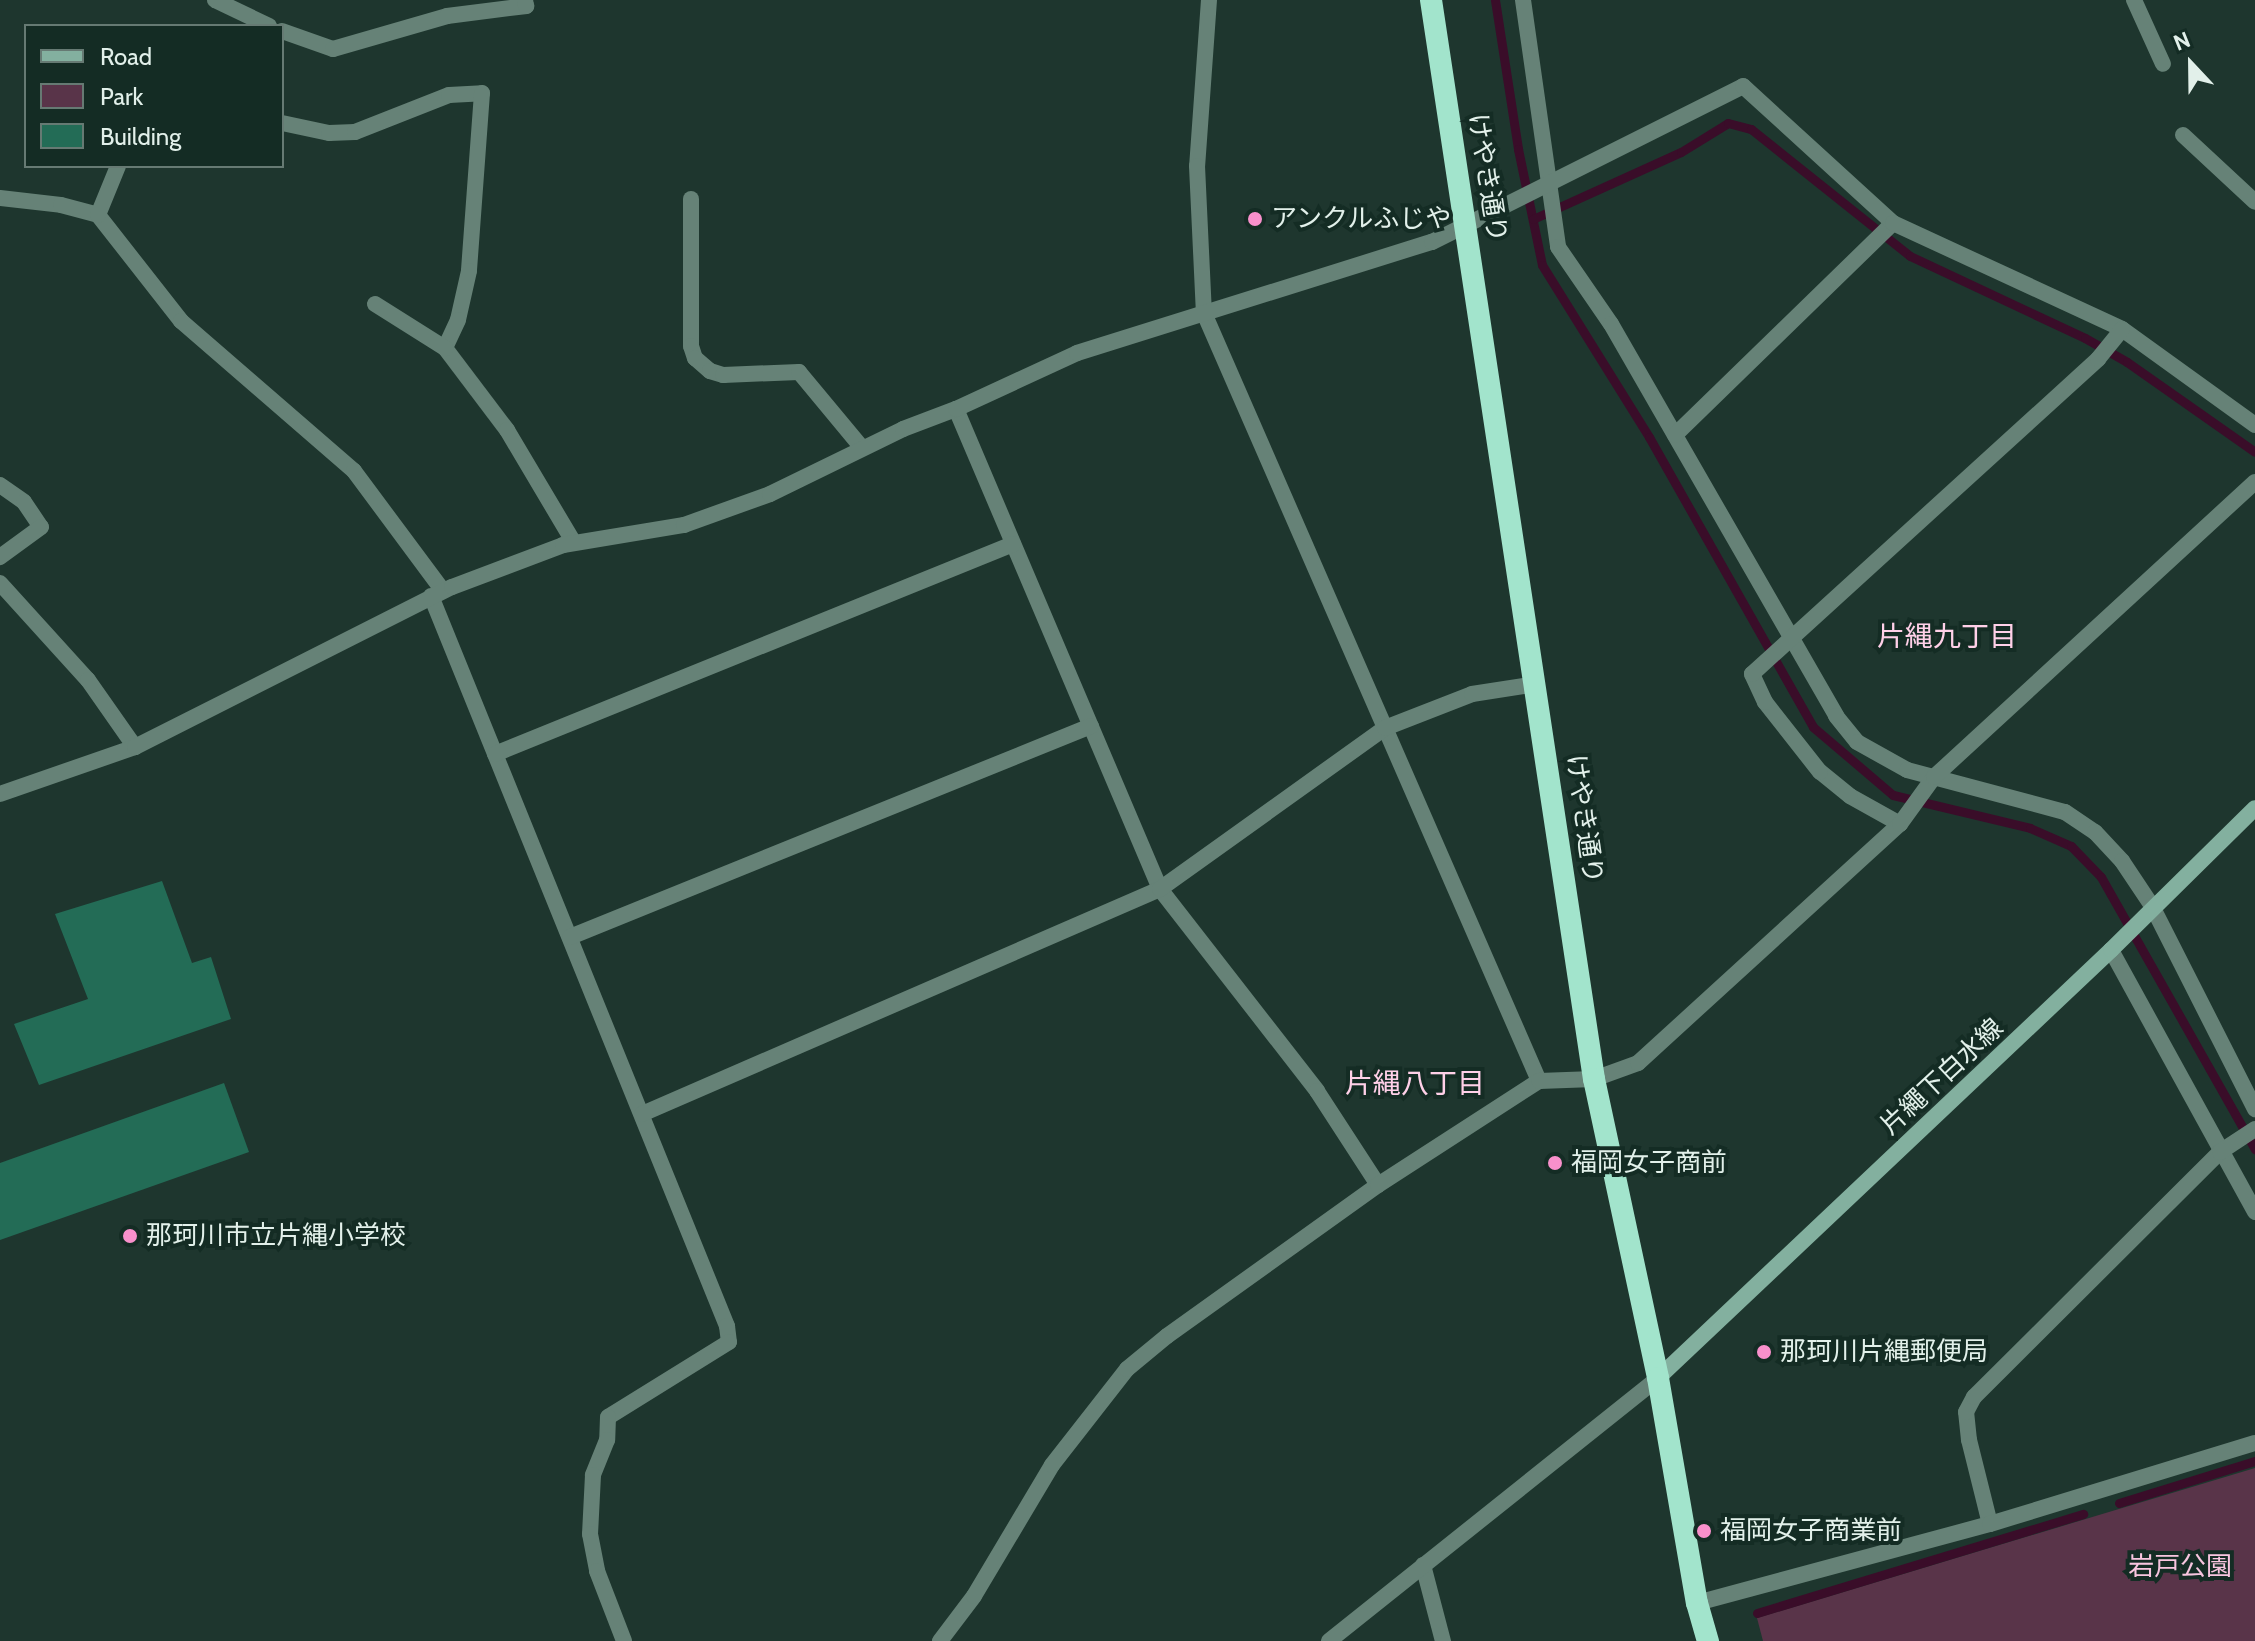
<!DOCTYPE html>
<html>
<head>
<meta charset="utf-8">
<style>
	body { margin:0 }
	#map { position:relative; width:2255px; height:1641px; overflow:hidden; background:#1e362e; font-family:Cabin,"Noto Sans JP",sans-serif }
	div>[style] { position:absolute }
	.green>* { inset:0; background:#593449 }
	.stream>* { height:9px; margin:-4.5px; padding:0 4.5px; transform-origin:4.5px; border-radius:4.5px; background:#3a0d29 }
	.building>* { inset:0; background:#236c56 }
	.minor>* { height:16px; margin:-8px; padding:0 8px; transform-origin:8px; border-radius:8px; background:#668277 }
	.tertiary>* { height:16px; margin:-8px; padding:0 8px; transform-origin:8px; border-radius:8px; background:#668277 }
	.secondary>* { height:16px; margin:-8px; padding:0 8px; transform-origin:8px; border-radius:8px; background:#83b09f }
	.trunk>* { height:22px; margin:-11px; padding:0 11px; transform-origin:11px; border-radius:11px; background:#a2e4cc }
	.dots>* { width:22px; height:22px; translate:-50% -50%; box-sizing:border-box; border:4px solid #142c24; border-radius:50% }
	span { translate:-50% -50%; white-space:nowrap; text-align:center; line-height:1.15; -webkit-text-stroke:8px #142c24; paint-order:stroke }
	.street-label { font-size:26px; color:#e2f0ea }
	.poi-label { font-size:26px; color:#e2f0ea }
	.left { translate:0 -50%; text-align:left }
	.park-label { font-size:26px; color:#f8c5df }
	.neighbourhood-label { font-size:28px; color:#ffd0e8 }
	.legend { position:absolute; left:24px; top:24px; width:260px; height:144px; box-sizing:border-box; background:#142c24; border:2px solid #667a73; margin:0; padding:10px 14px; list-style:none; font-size:24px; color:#e2f0ea }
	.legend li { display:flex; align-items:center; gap:16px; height:40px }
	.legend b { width:40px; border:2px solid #667a73 }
	.north { position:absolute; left:2151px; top:24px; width:80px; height:80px; -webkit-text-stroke:6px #142c24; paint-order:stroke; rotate:338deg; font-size:22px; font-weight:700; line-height:32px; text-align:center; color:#e2f0ea }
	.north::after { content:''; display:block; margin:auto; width:28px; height:36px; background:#e2f0ea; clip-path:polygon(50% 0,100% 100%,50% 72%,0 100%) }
</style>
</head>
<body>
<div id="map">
	<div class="green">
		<i style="clip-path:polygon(2255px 1468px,2255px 1641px,1763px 1641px,1757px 1618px)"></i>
	</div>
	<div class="stream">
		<i style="left:1495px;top:0;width:151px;rotate:81.2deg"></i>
		<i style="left:1518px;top:149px;width:118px;rotate:78.3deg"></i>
		<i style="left:1542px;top:265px;width:203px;rotate:58.1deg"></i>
		<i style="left:1649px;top:437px;width:333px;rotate:60.5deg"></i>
		<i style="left:1813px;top:727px;width:105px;rotate:40.4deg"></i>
		<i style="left:1893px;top:795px;width:141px;rotate:13.5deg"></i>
		<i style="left:2030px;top:828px;width:45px;rotate:23.7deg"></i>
		<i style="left:2071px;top:846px;width:43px;rotate:45.9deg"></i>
		<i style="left:2101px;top:877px;width:313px;rotate:60.5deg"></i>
		<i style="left:1533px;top:219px;width:162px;rotate:-24.4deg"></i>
		<i style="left:1681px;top:152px;width:55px;rotate:-31.7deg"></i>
		<i style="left:1728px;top:123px;width:24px;rotate:15deg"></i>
		<i style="left:1751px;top:129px;width:203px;rotate:38.6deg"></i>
		<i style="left:1910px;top:256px;width:193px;rotate:25.1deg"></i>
		<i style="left:2085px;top:338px;width:48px;rotate:29.7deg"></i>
		<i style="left:2127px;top:362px;width:156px;rotate:35.1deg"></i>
		<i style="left:2119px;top:1503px;width:142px;rotate:-17.2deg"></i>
		<i style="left:1757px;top:1613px;width:341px;rotate:-16.9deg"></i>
	</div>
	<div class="building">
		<i style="clip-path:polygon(162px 881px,192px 963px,211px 957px,231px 1019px,39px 1085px,14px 1024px,88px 999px,55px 914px)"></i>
		<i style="clip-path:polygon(224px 1083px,249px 1152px,0 1240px,0 1163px)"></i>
	</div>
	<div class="minor">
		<i style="left:215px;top:0;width:60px;rotate:25.7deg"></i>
		<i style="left:1209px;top:0;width:166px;rotate:94.1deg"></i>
		<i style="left:1197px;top:166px;width:147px;rotate:87.3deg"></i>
		<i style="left:1204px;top:313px;width:838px;rotate:66.43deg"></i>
		<i style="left:1523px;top:0;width:249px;rotate:81.9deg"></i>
		<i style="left:1558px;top:247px;width:93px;rotate:55.5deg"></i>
		<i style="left:1611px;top:324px;width:452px;rotate:60.1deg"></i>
		<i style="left:1836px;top:716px;width:33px;rotate:51deg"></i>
		<i style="left:1857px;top:742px;width:57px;rotate:29.2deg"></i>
		<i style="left:1907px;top:770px;width:163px;rotate:14.9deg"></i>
		<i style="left:2065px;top:812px;width:36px;rotate:34deg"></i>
		<i style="left:2095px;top:832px;width:40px;rotate:47deg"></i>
		<i style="left:2122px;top:861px;width:54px;rotate:56.3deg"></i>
		<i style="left:2152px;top:906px;width:228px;rotate:63.1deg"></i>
		<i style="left:2134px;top:0;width:70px;rotate:65.6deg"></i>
		<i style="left:282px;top:31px;width:54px;rotate:19.4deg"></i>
		<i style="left:333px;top:49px;width:119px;rotate:-16.1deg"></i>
		<i style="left:447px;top:16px;width:80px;rotate:-7.2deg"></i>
		<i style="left:526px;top:6px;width:6px;rotate:-99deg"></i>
		<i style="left:282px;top:123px;width:48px;rotate:12deg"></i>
		<i style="left:329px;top:133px;width:26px;rotate:-2deg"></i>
		<i style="left:355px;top:132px;width:101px;rotate:-21.5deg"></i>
		<i style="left:449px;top:95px;width:33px;rotate:-3deg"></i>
		<i style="left:482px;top:93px;width:178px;rotate:94.2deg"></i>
		<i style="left:469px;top:271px;width:50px;rotate:102.7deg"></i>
		<i style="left:458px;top:320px;width:31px;rotate:115deg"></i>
		<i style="left:445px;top:348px;width:103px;rotate:52.9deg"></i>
		<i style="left:507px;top:430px;width:131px;rotate:59.3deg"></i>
		<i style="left:2183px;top:135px;width:98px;rotate:42.9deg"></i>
		<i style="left:0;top:198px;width:61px;rotate:6.5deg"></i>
		<i style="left:61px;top:205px;width:38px;rotate:15deg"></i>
		<i style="left:98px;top:215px;width:135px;rotate:51.9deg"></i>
		<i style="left:181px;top:321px;width:229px;rotate:40.9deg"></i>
		<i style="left:354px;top:471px;width:149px;rotate:53.4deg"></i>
		<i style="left:691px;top:199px;width:147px;rotate:90deg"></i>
		<i style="left:691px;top:346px;width:13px;rotate:72deg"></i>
		<i style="left:695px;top:358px;width:20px;rotate:41deg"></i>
		<i style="left:710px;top:371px;width:14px;rotate:17deg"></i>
		<i style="left:723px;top:375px;width:76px;rotate:-2.3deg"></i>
		<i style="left:799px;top:372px;width:99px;rotate:50.3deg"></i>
		<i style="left:98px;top:215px;width:53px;rotate:-67.8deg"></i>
		<i style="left:375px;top:304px;width:83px;rotate:32.2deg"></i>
		<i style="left:956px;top:409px;width:522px;rotate:66.97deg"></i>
		<i style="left:1160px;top:889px;width:256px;rotate:52.1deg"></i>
		<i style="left:1317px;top:1091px;width:112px;rotate:57deg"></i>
		<i style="left:1675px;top:435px;width:304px;rotate:-44.2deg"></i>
		<i style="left:0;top:485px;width:29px;rotate:35deg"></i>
		<i style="left:24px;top:502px;width:30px;rotate:56deg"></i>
		<i style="left:41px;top:527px;width:51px;rotate:143.8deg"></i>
		<i style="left:0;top:583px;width:131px;rotate:47.8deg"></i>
		<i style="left:88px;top:680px;width:82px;rotate:55deg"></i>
		<i style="left:431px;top:596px;width:788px;rotate:67.93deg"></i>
		<i style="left:727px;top:1326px;width:16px;rotate:83deg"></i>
		<i style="left:729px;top:1342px;width:142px;rotate:148.2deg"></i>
		<i style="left:608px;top:1417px;width:23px;rotate:92deg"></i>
		<i style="left:607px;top:1440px;width:38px;rotate:112deg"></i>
		<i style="left:593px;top:1475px;width:59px;rotate:92.9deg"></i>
		<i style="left:590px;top:1534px;width:38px;rotate:79deg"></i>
		<i style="left:597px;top:1571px;width:75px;rotate:68.9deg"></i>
		<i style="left:495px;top:754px;width:559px;rotate:-22.07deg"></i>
		<i style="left:0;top:794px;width:143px;rotate:-19.2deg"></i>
		<i style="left:135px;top:747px;width:355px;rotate:-26.8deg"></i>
		<i style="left:452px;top:587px;width:119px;rotate:-20.7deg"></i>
		<i style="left:563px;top:545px;width:123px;rotate:-9.4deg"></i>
		<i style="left:684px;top:525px;width:91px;rotate:-19.8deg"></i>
		<i style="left:770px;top:494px;width:148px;rotate:-26deg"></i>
		<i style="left:903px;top:429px;width:57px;rotate:-20.7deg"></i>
		<i style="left:956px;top:409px;width:133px;rotate:-24.8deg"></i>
		<i style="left:1077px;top:353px;width:372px;rotate:-17.4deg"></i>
		<i style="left:1432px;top:242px;width:348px;rotate:-26.6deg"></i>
		<i style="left:1743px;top:86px;width:203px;rotate:42.4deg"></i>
		<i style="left:1893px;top:223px;width:252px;rotate:24.8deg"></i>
		<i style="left:2122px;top:329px;width:164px;rotate:35.8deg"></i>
		<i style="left:1900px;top:824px;width:57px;rotate:-150.8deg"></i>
		<i style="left:1850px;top:796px;width:38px;rotate:-141deg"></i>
		<i style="left:1820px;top:772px;width:89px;rotate:-128.2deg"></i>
		<i style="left:1765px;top:702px;width:31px;rotate:-115deg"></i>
		<i style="left:1752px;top:674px;width:468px;rotate:-42.3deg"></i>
		<i style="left:2098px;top:359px;width:38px;rotate:-51deg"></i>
		<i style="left:570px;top:937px;width:562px;rotate:-22.05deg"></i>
		<i style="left:2111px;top:950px;width:299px;rotate:61.2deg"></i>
		<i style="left:642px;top:1114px;width:565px;rotate:-23.48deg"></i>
		<i style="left:1160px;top:889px;width:277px;rotate:-35.6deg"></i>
		<i style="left:1385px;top:728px;width:93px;rotate:-21.3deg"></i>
		<i style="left:1472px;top:694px;width:65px;rotate:-8.9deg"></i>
		<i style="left:1990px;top:1524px;width:87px;rotate:-104deg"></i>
		<i style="left:1969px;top:1440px;width:28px;rotate:-96deg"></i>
		<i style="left:1966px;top:1412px;width:17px;rotate:-62deg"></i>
		<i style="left:1974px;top:1397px;width:347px;rotate:-44.9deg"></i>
		<i style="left:2220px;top:1152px;width:42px;rotate:-33.3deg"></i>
		<i style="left:1423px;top:1565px;width:79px;rotate:75.3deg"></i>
		<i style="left:1697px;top:1603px;width:303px;rotate:-15.1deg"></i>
		<i style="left:1990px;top:1524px;width:277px;rotate:-17deg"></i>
		<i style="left:940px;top:1641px;width:56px;rotate:-52.9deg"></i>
		<i style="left:974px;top:1596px;width:152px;rotate:-59.2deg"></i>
		<i style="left:1052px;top:1465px;width:122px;rotate:-52deg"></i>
		<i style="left:1127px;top:1369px;width:52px;rotate:-39.5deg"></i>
		<i style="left:1167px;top:1336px;width:259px;rotate:-35.6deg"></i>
		<i style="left:1378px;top:1185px;width:192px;rotate:-32.9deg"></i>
		<i style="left:1539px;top:1081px;width:55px;rotate:-2.1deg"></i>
		<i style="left:1594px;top:1079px;width:47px;rotate:-20deg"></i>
		<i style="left:1638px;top:1063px;width:355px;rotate:-42.4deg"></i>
		<i style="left:1900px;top:824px;width:58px;rotate:-54.1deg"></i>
		<i style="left:1934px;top:777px;width:436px;rotate:-42.6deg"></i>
	</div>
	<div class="tertiary">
		<i style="left:1329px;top:1641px;width:421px;rotate:-38.6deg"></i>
	</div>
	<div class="secondary">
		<i style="left:1658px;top:1378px;width:623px;rotate:-43.37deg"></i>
		<i style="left:2111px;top:950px;width:202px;rotate:-44.6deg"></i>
	</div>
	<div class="trunk">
		<i style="left:1431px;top:0;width:1091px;rotate:81.41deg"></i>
		<i style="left:1594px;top:1079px;width:306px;rotate:77.9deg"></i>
		<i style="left:1658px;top:1378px;width:228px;rotate:80.2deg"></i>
		<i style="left:1697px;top:1603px;width:40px;rotate:74deg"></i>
	</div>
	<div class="dots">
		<i style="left:1255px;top:219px;background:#f890cb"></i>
		<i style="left:1555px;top:1163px;background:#f890cb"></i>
		<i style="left:130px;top:1236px;background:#f890cb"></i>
		<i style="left:1764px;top:1352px;background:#f890cb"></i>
		<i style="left:1704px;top:1531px;background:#f890cb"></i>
	</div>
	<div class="street-label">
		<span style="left:1487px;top:178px;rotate:81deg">けやき通り</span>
		<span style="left:1584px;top:819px;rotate:82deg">けやき通り</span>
		<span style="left:1942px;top:1077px;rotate:-43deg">片繩下白水線</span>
	</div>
	<div class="poi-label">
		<span class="left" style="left:1271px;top:219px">アンクルふじや</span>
		<span class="left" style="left:1571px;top:1163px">福岡女子商前</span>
		<span class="left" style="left:146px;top:1236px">那珂川市立片縄小学校</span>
		<span class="left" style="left:1780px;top:1352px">那珂川片縄郵便局</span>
		<span class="left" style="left:1720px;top:1531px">福岡女子商業前</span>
	</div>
	<div class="park-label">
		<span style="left:2180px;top:1567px">岩戸公園</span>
	</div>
	<div class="neighbourhood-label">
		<span style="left:1947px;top:636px">片縄九丁目</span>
		<span style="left:1415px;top:1083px">片縄八丁目</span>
	</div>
	<ul class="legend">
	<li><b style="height:10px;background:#83b09f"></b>Road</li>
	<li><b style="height:22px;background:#593449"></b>Park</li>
	<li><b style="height:22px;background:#236c56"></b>Building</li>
	</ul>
	<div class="north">N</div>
</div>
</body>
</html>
